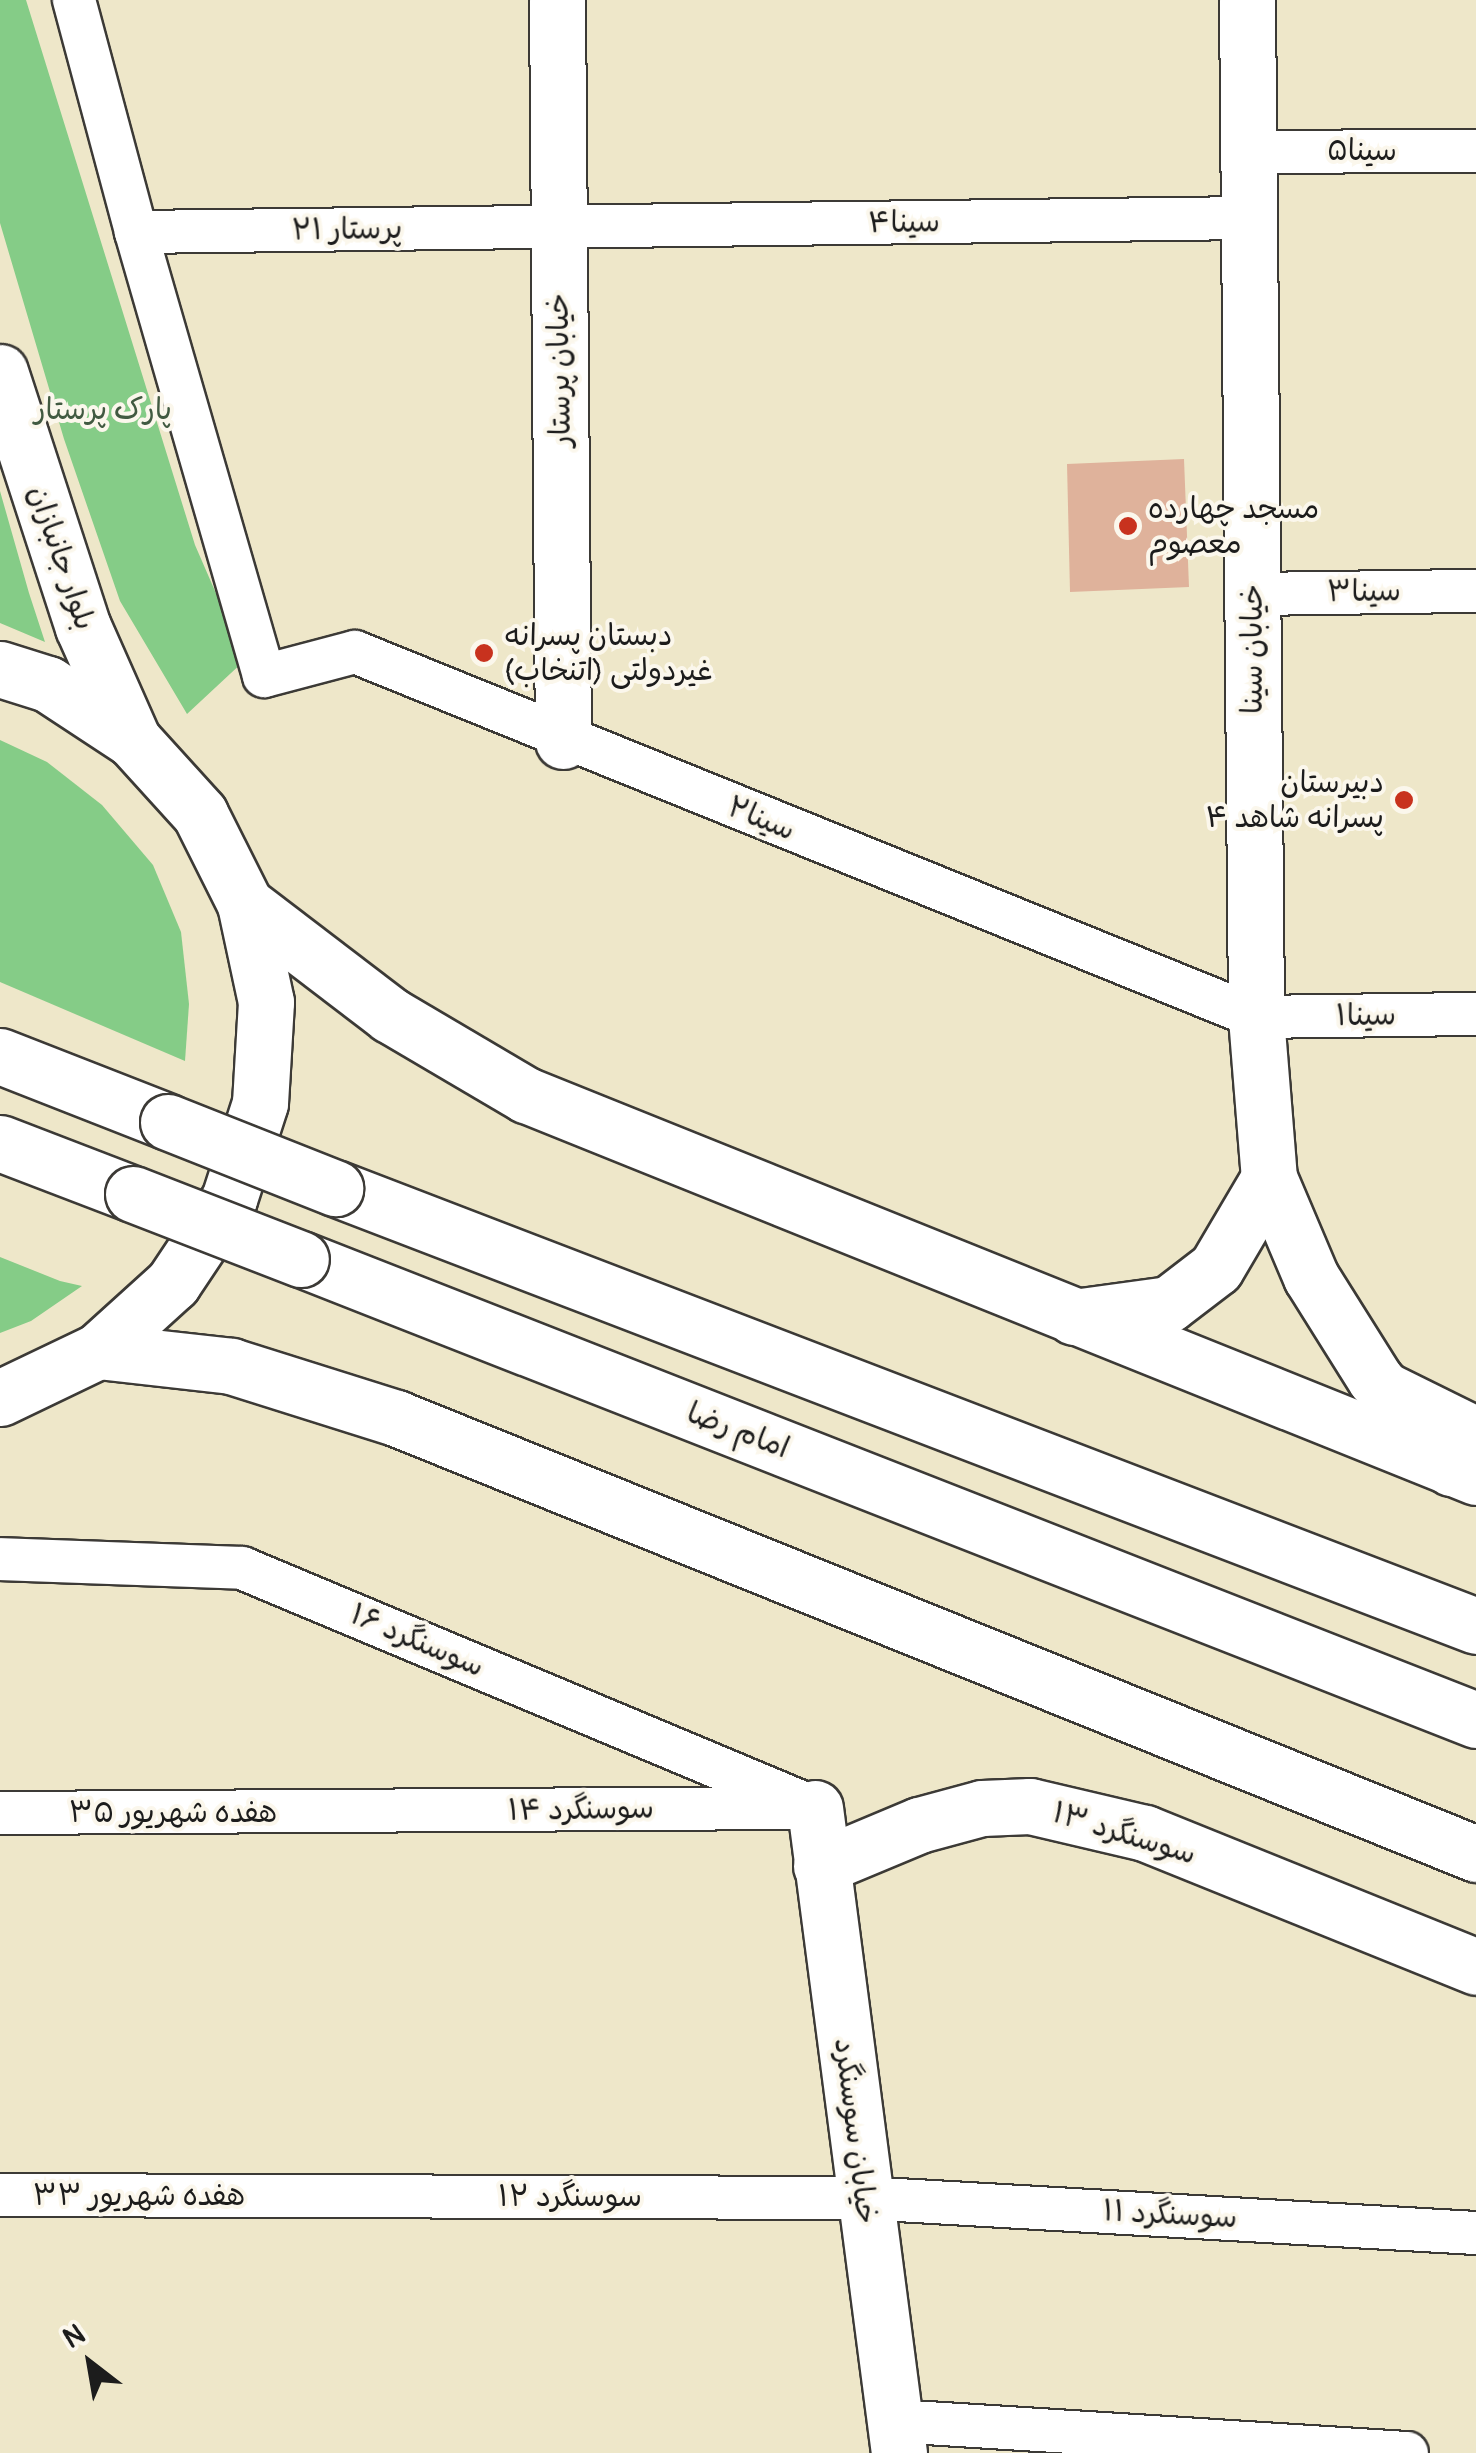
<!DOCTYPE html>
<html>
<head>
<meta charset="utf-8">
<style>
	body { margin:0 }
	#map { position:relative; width:1476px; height:2453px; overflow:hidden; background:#eee7c9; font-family:Pangolin,"Playpen Sans Arabic",sans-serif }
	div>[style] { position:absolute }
	.green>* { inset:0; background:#85cc87 }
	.building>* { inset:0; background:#dfb29b }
	.roads { filter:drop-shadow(2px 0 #3c3a36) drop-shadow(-2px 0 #3c3a36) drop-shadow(0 2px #3c3a36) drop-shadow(0 -2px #3c3a36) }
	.street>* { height:42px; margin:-21px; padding:0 21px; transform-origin:21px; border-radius:21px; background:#fff }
	.secondary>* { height:55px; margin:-27.5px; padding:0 27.5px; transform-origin:27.5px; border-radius:27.5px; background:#fff }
	.primary>* { height:55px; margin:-27.5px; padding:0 27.5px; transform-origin:27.5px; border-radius:27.5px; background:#fff }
	.highway>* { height:55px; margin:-27.5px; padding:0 27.5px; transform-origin:27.5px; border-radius:27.5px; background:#fff }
	.bridges { filter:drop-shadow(2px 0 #3c3a36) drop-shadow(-2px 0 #3c3a36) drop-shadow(0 2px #3c3a36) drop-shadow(0 -2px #3c3a36) }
	.highway-bridge>* { height:55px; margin:-27.5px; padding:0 27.5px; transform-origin:27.5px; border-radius:27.5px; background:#fff }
	.dots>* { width:28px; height:28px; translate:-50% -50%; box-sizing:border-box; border:5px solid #fbf7ec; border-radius:50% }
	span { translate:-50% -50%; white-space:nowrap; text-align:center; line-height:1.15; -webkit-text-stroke:8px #fbf7ec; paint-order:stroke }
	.street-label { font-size:30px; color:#1c1c1c }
	.park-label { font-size:30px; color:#415a41 }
	.poi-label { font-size:30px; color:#1c1c1c }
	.left { translate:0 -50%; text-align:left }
	.right { translate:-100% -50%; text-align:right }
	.north { position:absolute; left:40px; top:2313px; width:100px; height:100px; -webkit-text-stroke:8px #fbf7ec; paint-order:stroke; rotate:329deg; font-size:28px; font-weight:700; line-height:40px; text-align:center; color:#1c1c1c }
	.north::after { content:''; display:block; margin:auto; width:35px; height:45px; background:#1c1c1c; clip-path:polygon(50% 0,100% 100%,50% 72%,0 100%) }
</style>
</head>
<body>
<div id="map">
	<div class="green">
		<i style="clip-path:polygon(0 0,26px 0,195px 545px,245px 660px,187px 714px,120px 601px,64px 439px,0 223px)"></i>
		<i style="clip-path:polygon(0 491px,29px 593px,45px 642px,0 623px)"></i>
		<i style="clip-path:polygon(0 740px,47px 762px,102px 805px,153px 865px,181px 932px,189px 1004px,185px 1061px,0 982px)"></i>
		<i style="clip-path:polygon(0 1257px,60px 1281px,82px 1286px,31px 1321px,0 1333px)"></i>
	</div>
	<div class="building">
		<i style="clip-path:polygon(1184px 459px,1189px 587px,1070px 592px,1067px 464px)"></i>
	</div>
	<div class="roads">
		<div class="street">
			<i style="left:74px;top:0;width:240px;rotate:75deg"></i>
			<i style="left:136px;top:232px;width:462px;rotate:73.9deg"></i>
			<i style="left:264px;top:676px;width:94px;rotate:-14.8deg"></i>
			<i style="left:355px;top:652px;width:972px;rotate:22.05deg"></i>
			<i style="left:1256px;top:1017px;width:220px;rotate:-0.8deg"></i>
			<i style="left:1249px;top:152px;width:227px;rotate:-0.3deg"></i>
			<i style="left:136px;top:232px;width:1113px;rotate:-0.72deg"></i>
			<i style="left:1253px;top:594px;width:223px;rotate:-0.8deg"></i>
			<i style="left:1387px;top:1384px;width:99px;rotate:26.3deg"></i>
			<i style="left:0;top:1559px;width:242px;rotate:2.1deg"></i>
			<i style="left:242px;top:1568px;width:621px;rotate:22.73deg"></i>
			<i style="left:0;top:1813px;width:794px;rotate:-0.36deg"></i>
			<i style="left:0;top:2195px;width:863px;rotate:0.2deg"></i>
			<i style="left:863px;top:2198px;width:614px;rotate:3.27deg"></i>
			<i style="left:895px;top:2421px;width:513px;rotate:3.58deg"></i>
		</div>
		<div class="secondary">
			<i style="left:557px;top:0;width:741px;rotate:89.54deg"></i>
			<i style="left:1247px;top:0;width:1017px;rotate:89.49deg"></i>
			<i style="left:1256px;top:1017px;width:162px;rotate:85.4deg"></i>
			<i style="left:1269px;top:1178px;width:108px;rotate:67deg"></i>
			<i style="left:1311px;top:1277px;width:120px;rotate:57.9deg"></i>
			<i style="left:1375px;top:1379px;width:117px;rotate:49.5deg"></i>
			<i style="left:1074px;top:1317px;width:96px;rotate:-7.8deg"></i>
			<i style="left:1169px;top:1304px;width:59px;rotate:-37.5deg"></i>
			<i style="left:1216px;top:1268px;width:104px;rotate:-59.5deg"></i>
			<i style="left:815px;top:1808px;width:650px;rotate:82.58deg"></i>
			<i style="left:821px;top:1866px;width:106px;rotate:-22.7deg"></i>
			<i style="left:919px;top:1825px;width:65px;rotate:-15.1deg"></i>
			<i style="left:982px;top:1808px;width:48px;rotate:-2.4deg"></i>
			<i style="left:1030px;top:1806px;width:118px;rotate:13.2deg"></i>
			<i style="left:1145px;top:1833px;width:357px;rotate:22deg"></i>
		</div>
		<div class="primary">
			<i style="left:0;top:372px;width:268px;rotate:72deg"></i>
			<i style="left:83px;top:627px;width:124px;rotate:66.1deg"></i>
			<i style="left:0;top:669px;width:50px;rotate:17.4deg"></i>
			<i style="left:48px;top:684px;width:102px;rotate:33.4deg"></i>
			<i style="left:133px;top:740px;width:100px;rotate:47.8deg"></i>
			<i style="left:200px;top:814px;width:101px;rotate:63.4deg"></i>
			<i style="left:245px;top:904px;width:100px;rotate:77.9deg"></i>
			<i style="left:266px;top:1002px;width:101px;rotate:93.4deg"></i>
			<i style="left:260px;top:1103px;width:101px;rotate:107.9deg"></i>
			<i style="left:229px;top:1199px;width:101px;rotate:123.7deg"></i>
			<i style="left:173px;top:1283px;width:101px;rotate:137.8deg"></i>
			<i style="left:98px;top:1351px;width:109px;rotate:154.4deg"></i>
		</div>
		<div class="highway">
			<i style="left:245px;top:904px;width:183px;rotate:37.4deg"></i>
			<i style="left:390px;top:1015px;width:158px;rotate:30.5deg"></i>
			<i style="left:526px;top:1095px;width:1024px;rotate:21.91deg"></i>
			<i style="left:0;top:1056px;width:180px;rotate:21.4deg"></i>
			<i style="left:0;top:1143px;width:142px;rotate:21deg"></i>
			<i style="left:335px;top:1188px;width:1222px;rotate:21deg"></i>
			<i style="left:301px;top:1259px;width:1262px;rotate:21.42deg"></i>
			<i style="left:98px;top:1351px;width:134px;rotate:6.4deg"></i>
			<i style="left:231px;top:1366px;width:173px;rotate:17.5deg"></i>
			<i style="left:396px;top:1418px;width:1165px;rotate:21.98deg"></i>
		</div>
	</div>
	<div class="bridges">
		<div class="highway-bridge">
			<i style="left:168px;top:1122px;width:180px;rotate:21.6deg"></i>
			<i style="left:133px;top:1194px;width:180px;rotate:21.2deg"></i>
		</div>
	</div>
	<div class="dots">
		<i style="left:1128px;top:526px;background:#c8321e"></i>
		<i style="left:484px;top:653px;background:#c8321e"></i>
		<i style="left:1404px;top:800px;background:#c8321e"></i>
	</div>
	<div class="street-label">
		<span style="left:1362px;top:151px">سینا۵</span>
		<span style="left:904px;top:223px;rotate:-1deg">سینا۴</span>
		<span style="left:347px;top:230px;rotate:-1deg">پرستار ۲۱</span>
		<span style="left:560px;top:370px;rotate:-91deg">خیابان پرستار</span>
		<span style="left:61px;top:558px;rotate:71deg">بلوار جانبازان</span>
		<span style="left:1364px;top:592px;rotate:-1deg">سینا۳</span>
		<span style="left:1253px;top:649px;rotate:-90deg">خیابان سینا</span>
		<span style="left:761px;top:819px;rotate:22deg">سینا۲</span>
		<span style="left:1366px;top:1016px;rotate:-1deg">سینا۱</span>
		<span style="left:738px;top:1431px;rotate:21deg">امام رضا</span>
		<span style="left:417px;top:1641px;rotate:23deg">سوسنگرد ۱۶</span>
		<span style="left:581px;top:1810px;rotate:-1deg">سوسنگرد ۱۴</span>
		<span style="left:173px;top:1813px">هفده شهریور ۳۵</span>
		<span style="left:1124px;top:1834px;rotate:17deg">سوسنگرد ۱۳</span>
		<span style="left:855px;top:2131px;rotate:83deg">خیابان سوسنگرد</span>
		<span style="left:139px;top:2196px">هفده شهریور ۳۳</span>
		<span style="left:570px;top:2197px">سوسنگرد ۱۲</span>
		<span style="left:1170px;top:2215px;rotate:3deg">سوسنگرد ۱۱</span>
	</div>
	<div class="park-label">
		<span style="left:103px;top:410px">پارک پرستار</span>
	</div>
	<div class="poi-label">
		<span class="left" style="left:1148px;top:526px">مسجد چهارده<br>معصوم</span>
		<span class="left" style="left:504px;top:653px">دبستان پسرانه<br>غیردولتی (اتنخاب)</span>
		<span class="right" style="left:1384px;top:800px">دبیرستان<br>پسرانه شاهد ۴</span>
	</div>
	<div class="north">N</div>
</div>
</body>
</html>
